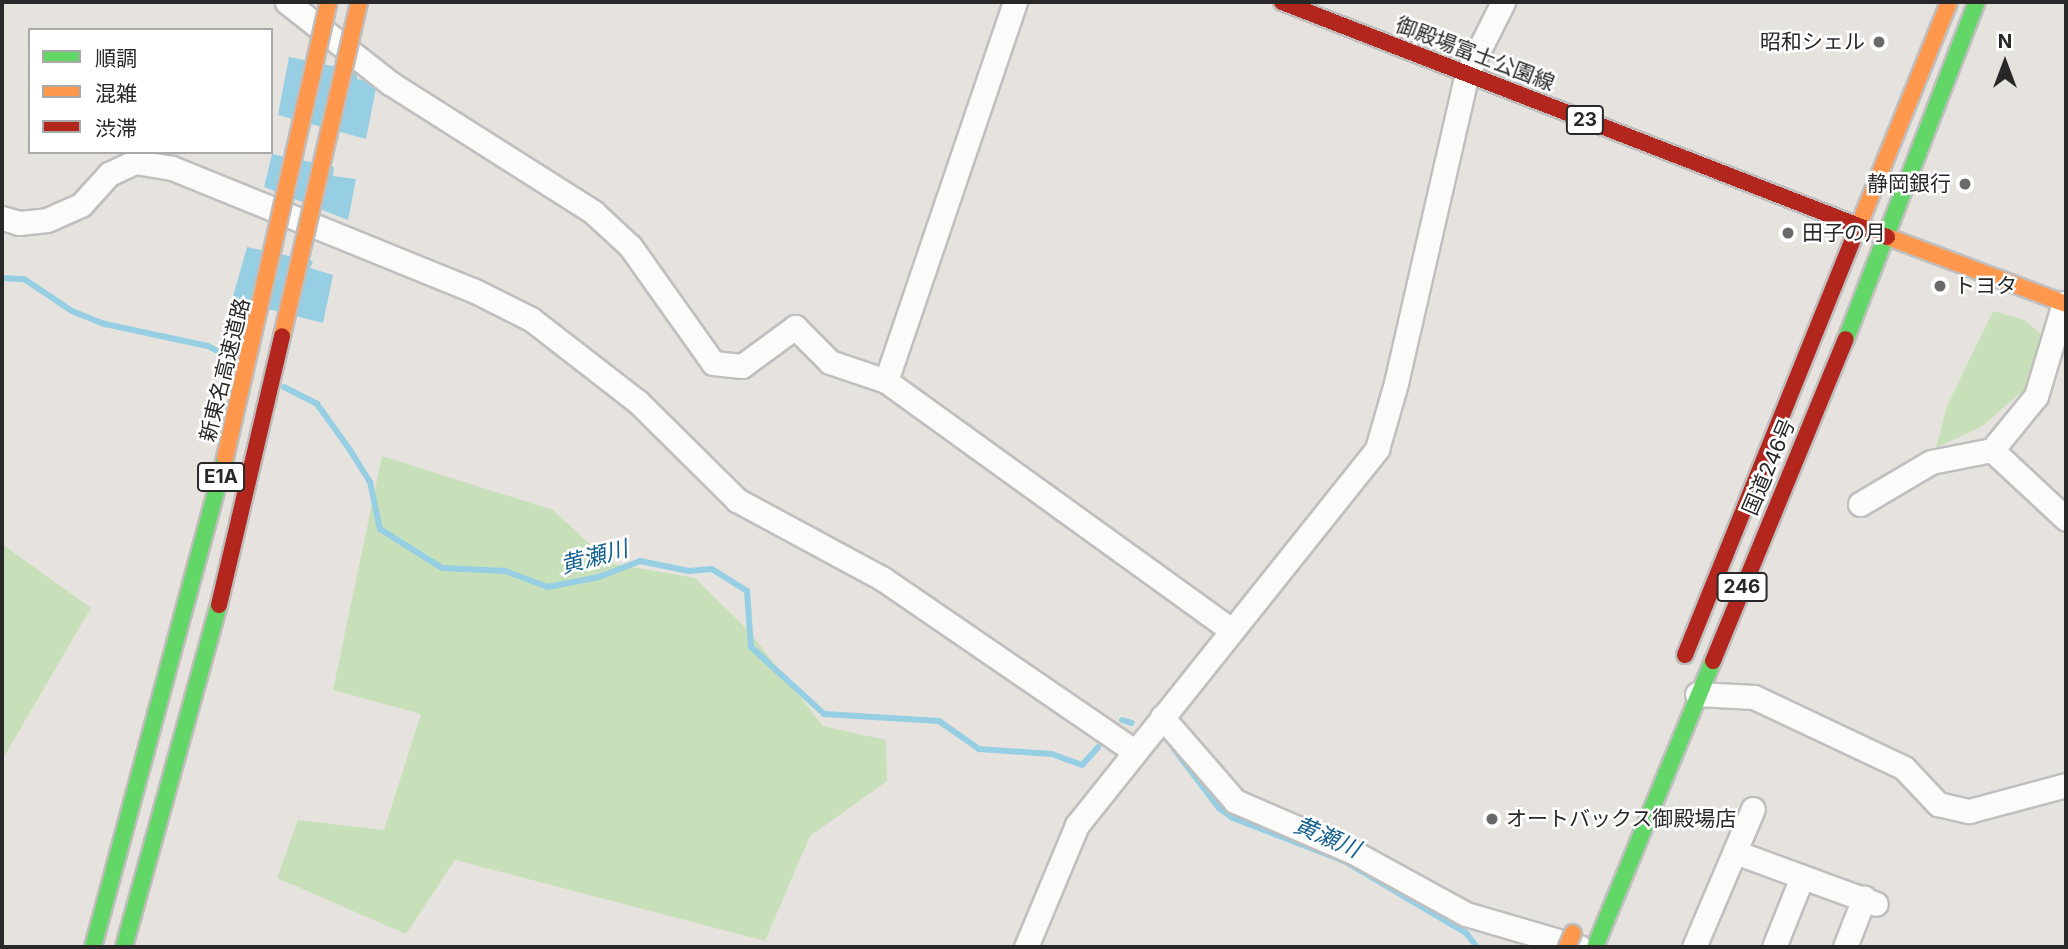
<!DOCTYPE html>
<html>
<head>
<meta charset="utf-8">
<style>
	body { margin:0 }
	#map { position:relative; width:2068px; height:949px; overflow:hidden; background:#e6e3de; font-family:Inter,"Noto Sans JP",sans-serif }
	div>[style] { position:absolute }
	.green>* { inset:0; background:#c8e0b9 }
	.water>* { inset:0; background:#96cee4 }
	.stream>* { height:6px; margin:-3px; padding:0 3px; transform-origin:3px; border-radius:3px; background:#96cee4 }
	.roads { filter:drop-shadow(2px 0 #c0bfbf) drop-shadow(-2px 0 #c0bfbf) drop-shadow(0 2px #c0bfbf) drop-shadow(0 -2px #c0bfbf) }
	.street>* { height:23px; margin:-11.5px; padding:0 11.5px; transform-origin:11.5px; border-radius:11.5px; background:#fbfbfa }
	.fast>* { height:16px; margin:-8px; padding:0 8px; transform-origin:8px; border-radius:8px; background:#63d668 }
	.slow>* { height:16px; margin:-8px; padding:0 8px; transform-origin:8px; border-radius:8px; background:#ff974d }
	.jam>* { height:16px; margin:-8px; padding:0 8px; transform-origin:8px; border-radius:8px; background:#b3261e }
	.bridges { filter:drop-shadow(2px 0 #bfbdbc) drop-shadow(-2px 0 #bfbdbc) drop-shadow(0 2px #bfbdbc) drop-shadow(0 -2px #bfbdbc) }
	.fast-bridge>* { height:16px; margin:-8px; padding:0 8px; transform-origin:8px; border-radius:8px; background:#63d668 }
	.slow-bridge>* { height:16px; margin:-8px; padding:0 8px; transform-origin:8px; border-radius:8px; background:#ff974d }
	.jam-bridge>* { height:16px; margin:-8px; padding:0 8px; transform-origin:8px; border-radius:8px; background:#b3261e }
	.dots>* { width:19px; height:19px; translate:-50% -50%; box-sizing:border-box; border:4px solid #fff; border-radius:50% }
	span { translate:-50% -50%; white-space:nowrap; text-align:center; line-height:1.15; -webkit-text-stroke:5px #fff; paint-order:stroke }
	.shield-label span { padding:2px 5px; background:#fff; border:2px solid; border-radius:5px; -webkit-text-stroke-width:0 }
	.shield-label { font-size:19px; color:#282828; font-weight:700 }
	.poi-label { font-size:21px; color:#282828 }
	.right { translate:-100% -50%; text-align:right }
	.left { translate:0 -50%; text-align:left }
	.street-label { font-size:21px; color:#282828 }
	.water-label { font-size:23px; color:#15628f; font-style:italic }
	.frame { position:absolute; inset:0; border:4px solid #282828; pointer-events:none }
	.legend { position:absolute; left:28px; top:28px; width:245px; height:126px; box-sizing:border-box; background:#fff; border:2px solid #a9a9a9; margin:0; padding:9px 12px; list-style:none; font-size:21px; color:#282828 }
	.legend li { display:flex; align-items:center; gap:14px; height:35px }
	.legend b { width:35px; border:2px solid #a9a9a9 }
	.north { position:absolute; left:1970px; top:28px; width:70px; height:70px; -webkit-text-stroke:5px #fff; paint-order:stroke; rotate:0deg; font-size:19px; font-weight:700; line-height:28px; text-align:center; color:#282828 }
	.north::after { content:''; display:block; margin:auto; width:24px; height:32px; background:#282828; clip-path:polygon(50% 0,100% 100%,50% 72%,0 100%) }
</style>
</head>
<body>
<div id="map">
	<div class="green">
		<i style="clip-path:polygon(1993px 311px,2024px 320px,2047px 339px,2032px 383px,1981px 427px,1936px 448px,1947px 406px)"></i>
		<i style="clip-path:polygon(382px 456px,553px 510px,610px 563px,695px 578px,748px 630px,823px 726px,886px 740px,887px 781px,810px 836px,765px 941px,455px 860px,406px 934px,277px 878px,298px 820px,384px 830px,421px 714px,333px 690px)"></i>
		<i style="clip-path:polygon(2px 544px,91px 608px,2px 760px)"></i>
	</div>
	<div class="water">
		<i style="clip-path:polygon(289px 57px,357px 71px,357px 79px,377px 83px,366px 139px,278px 115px)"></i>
		<i style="clip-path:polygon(272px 154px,334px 167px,333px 176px,356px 179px,348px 220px,264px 187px)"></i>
		<i style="clip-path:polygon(247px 247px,313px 261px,310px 268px,333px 275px,323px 323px,232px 300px)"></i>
	</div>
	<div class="stream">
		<i style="left:2px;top:278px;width:22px;rotate:3deg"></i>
		<i style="left:24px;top:279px;width:58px;rotate:33.7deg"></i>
		<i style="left:72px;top:311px;width:35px;rotate:22deg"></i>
		<i style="left:105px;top:324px;width:105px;rotate:12.1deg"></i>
		<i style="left:208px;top:346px;width:33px;rotate:29deg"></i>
		<i style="left:284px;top:387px;width:37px;rotate:27deg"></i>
		<i style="left:317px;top:404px;width:57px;rotate:54.3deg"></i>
		<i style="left:350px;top:450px;width:38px;rotate:58deg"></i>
		<i style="left:370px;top:482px;width:48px;rotate:78deg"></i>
		<i style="left:380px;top:529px;width:73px;rotate:32.2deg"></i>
		<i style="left:442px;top:568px;width:63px;rotate:2.7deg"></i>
		<i style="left:505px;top:571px;width:46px;rotate:20.4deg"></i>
		<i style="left:548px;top:587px;width:52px;rotate:-11.1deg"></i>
		<i style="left:599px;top:577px;width:44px;rotate:-21.3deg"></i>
		<i style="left:640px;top:561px;width:50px;rotate:11.5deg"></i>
		<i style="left:689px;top:571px;width:23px;rotate:-5deg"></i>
		<i style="left:712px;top:569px;width:41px;rotate:32.2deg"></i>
		<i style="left:747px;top:591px;width:56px;rotate:85.9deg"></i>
		<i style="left:751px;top:647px;width:99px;rotate:42.5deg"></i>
		<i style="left:824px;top:714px;width:115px;rotate:3.5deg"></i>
		<i style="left:939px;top:721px;width:49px;rotate:35deg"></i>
		<i style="left:979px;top:749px;width:73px;rotate:3.9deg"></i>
		<i style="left:1052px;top:754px;width:32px;rotate:20deg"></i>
		<i style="left:1082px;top:765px;width:24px;rotate:-48deg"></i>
		<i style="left:1122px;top:720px;width:10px;rotate:17deg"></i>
		<i style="left:1174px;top:749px;width:74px;rotate:52.7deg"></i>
		<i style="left:1219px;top:808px;width:17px;rotate:36deg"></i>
		<i style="left:1233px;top:818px;width:119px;rotate:21.2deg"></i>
		<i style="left:1344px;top:861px;width:142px;rotate:30.5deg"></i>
		<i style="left:1466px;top:933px;width:18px;rotate:52deg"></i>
	</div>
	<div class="roads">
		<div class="street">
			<i style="left:287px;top:2px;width:131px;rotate:38.2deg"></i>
			<i style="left:390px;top:83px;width:241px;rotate:32.4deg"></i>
			<i style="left:593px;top:212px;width:50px;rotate:42.6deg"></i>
			<i style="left:630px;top:246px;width:143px;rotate:54.6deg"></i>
			<i style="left:713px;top:363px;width:29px;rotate:6deg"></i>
			<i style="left:742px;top:366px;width:66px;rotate:-36.3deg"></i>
			<i style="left:795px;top:327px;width:49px;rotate:45deg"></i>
			<i style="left:830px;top:362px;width:59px;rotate:18.7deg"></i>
			<i style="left:1015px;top:2px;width:400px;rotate:108.8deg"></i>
			<i style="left:886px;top:381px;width:425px;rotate:35.8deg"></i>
			<i style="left:2px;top:218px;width:18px;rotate:16deg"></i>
			<i style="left:19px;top:223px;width:28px;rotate:-6deg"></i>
			<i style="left:47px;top:220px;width:37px;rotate:-24deg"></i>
			<i style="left:81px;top:205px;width:42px;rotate:-47.9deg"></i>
			<i style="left:109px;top:174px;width:29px;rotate:-25deg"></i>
			<i style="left:135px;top:162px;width:37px;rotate:9deg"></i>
			<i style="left:172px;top:168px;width:325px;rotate:22.1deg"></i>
			<i style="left:473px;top:290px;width:65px;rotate:26.6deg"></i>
			<i style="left:531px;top:319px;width:135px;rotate:37.8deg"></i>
			<i style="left:638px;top:402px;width:139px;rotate:44.7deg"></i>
			<i style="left:737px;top:500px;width:166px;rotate:28.4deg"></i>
			<i style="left:883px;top:579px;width:304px;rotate:34.4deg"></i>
			<i style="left:1992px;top:450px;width:101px;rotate:43deg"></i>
			<i style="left:1860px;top:504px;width:82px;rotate:-30.6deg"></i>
			<i style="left:1931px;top:462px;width:62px;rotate:-11.1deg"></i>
			<i style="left:1992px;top:450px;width:70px;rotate:-50.8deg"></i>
			<i style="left:2036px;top:396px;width:97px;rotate:-73.2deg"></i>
			<i style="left:1697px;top:694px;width:57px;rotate:3deg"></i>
			<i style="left:1754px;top:697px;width:166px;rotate:25.3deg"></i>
			<i style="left:1904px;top:768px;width:50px;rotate:46.6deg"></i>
			<i style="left:1938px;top:804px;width:32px;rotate:13deg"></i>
			<i style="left:1969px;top:811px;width:100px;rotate:-15deg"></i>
			<i style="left:1162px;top:717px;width:111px;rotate:49deg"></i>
			<i style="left:1235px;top:801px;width:129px;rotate:23.4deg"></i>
			<i style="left:1353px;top:852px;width:129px;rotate:28.8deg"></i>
			<i style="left:1466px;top:914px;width:118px;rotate:16.3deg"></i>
			<i style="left:1735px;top:852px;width:150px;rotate:20.2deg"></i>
			<i style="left:1026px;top:947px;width:132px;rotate:-67.3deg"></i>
			<i style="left:1077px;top:825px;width:481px;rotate:-51.4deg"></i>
			<i style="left:1377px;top:449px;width:69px;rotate:-73.9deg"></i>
			<i style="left:1396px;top:383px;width:317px;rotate:-77.1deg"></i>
			<i style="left:1467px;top:74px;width:80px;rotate:-63.4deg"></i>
			<i style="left:1694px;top:947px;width:150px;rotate:-66.9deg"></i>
			<i style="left:1774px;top:947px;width:75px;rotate:-68.2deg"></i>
			<i style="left:1845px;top:947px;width:53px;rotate:-68.8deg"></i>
		</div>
		<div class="fast">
			<i style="left:1846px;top:339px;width:362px;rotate:-68.8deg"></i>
			<i style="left:1595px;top:947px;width:309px;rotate:-67.6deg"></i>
		</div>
		<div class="slow">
			<i style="left:1855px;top:235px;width:251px;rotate:-68deg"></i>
			<i style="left:1888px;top:237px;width:190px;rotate:20.6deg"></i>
		</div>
		<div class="jam">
			<i style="left:1282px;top:2px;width:649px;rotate:21.23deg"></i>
			<i style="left:1685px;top:655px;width:453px;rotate:-68deg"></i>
			<i style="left:1713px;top:661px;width:348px;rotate:-67.6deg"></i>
		</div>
	</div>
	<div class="bridges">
		<div class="fast-bridge">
			<i style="left:93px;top:947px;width:507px;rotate:-74.89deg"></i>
			<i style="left:124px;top:947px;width:355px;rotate:-74.5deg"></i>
		</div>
		<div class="slow-bridge">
			<i style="left:282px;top:336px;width:343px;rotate:-77deg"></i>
			<i style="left:225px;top:458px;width:468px;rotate:-77.2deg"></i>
			<i style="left:1567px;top:947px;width:15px;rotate:-67deg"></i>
		</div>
		<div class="jam-bridge">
			<i style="left:219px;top:605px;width:276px;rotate:-76.8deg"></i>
		</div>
	</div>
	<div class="dots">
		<i style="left:1879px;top:42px;background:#6a6968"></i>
		<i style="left:1965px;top:184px;background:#6a6968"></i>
		<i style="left:1788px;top:233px;background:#6a6968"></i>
		<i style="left:1940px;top:286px;background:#6a6968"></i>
		<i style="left:1492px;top:819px;background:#6a6968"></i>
	</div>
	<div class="shield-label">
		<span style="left:1585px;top:120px">23</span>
		<span style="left:221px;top:477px">E1A</span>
		<span style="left:1742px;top:587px">246</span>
	</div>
	<div class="poi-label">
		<span class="right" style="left:1865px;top:42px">昭和シェル</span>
		<span class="right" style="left:1951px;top:184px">静岡銀行</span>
		<span class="left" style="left:1802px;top:233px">田子の月</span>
		<span class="left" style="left:1954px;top:286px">トヨタ</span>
		<span class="left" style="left:1506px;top:819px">オートバックス御殿場店</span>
	</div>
	<div class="street-label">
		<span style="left:1475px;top:54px;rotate:21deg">御殿場富士公園線</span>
		<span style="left:225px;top:370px;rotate:-76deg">新東名高速道路</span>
		<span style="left:1769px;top:467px;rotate:-67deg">国道246号</span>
	</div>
	<div class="water-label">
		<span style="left:594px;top:557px;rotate:-15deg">黄瀬川</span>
		<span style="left:1327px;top:837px;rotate:23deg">黄瀬川</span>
	</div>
	<div class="frame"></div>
	<ul class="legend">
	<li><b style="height:9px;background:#63d668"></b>順調</li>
	<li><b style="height:9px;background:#ff974d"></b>混雑</li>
	<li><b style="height:9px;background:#b3261e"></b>渋滞</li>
	</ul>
	<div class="north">N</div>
</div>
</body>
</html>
